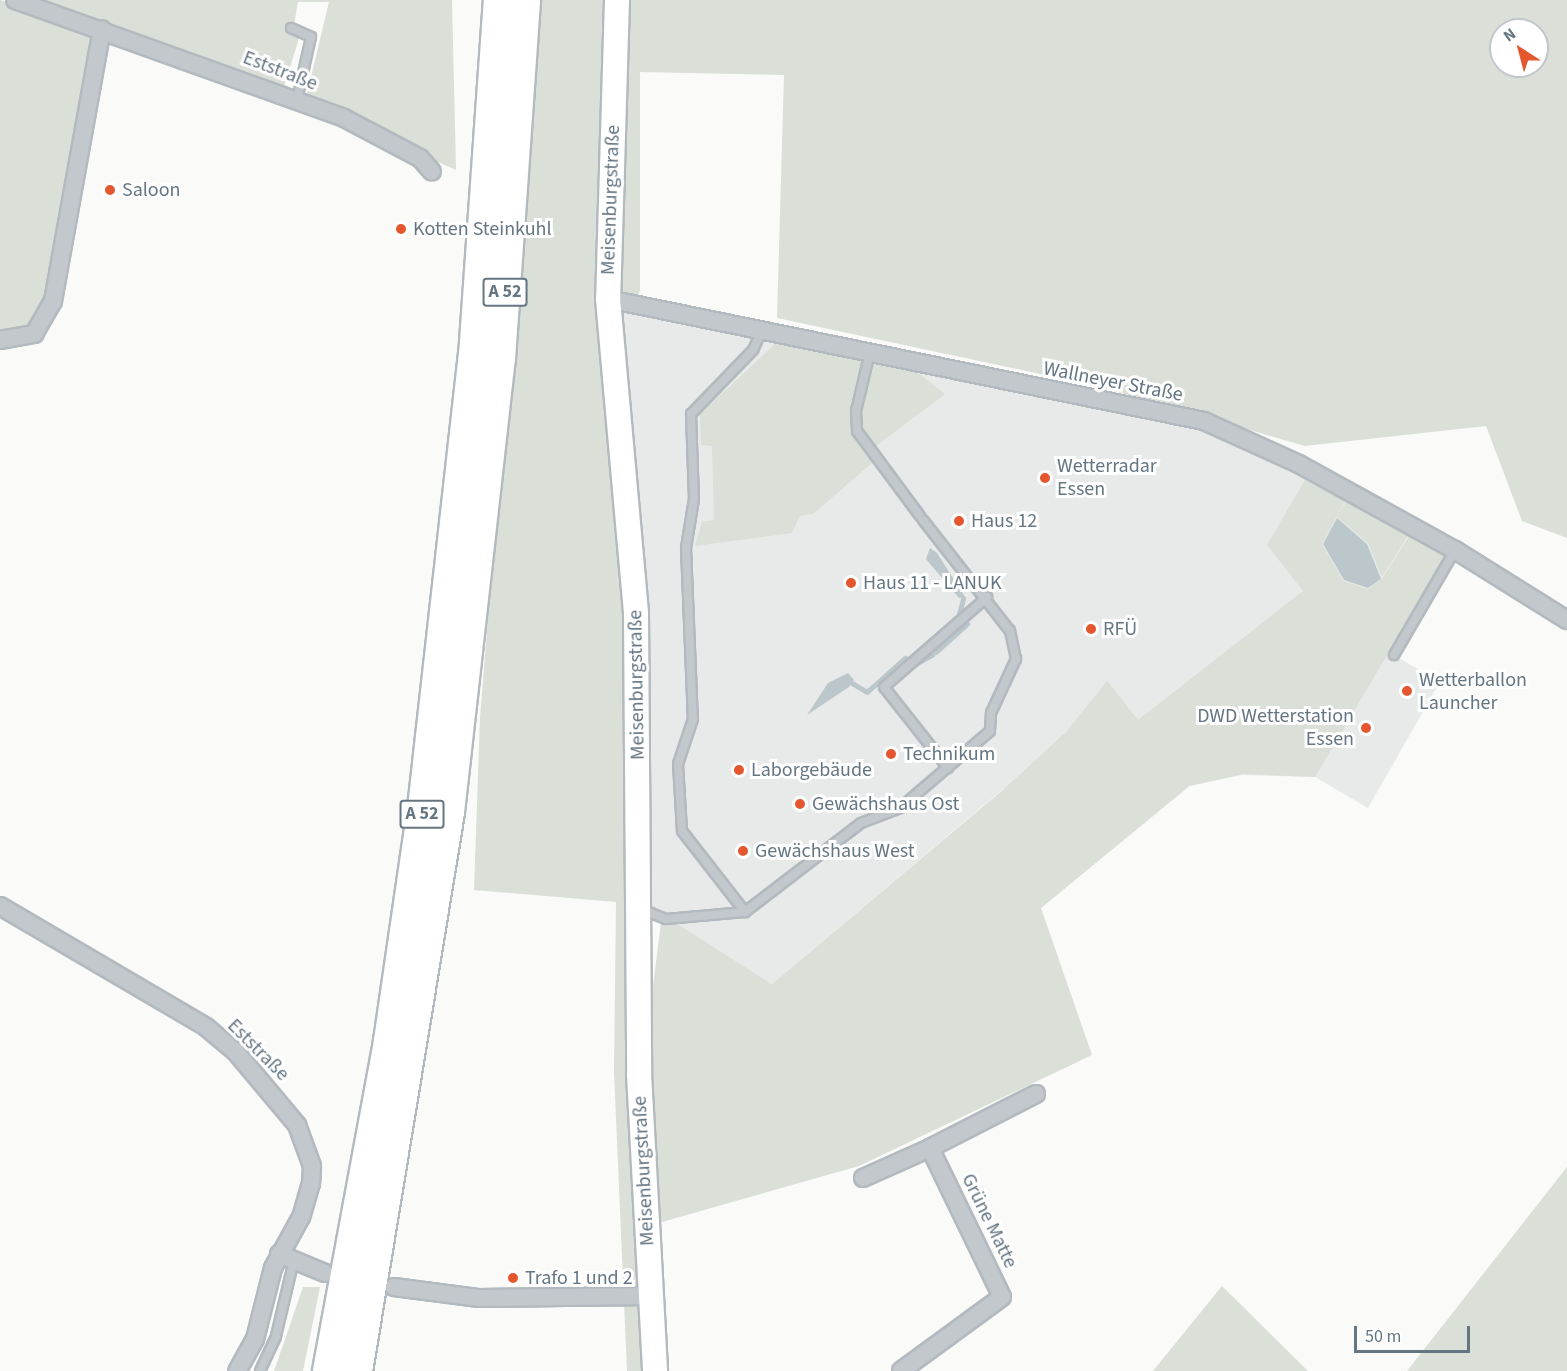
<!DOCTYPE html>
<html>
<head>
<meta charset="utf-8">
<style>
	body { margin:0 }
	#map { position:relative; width:1567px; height:1371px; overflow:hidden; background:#fafaf8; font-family:"Source Sans 3",sans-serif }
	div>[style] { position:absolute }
	.built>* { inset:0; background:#e8e9e9 }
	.green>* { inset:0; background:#dadfd7 }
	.water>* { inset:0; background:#bbc7cb }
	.stream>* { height:4.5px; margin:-2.25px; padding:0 2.25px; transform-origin:2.25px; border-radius:2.25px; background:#bbc7cb }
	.roads { filter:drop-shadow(2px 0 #b3babf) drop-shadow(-2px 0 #b3babf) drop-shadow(0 2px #b3babf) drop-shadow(0 -2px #b3babf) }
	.service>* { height:8px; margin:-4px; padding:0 4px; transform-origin:4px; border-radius:4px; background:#c3c8cc }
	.minor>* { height:16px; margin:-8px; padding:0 8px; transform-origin:8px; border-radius:8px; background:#c3c8cc }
	.secondary>* { height:24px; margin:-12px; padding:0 12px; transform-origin:12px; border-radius:12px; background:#fff }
	.motorway>* { height:30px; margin:-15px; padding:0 15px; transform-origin:15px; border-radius:15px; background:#fff }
	.dots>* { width:16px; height:16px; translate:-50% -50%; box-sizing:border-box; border:3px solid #fff; border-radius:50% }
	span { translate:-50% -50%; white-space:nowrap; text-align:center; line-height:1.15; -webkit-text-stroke:6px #fff; paint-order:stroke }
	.shield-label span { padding:2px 4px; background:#fff; border:2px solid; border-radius:4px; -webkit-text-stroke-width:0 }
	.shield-label { font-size:18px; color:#657683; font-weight:700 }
	.street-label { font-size:20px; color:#657683 }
	.poi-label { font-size:20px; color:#657683 }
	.left { translate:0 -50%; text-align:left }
	.right { translate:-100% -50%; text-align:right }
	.north { position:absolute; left:1489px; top:18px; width:60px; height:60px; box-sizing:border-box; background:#fff; border:2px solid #c1c8cd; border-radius:50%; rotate:324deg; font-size:16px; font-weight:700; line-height:24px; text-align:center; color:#657683 }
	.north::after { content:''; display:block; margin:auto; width:21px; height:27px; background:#e4572e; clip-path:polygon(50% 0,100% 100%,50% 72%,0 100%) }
	.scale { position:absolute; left:1354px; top:1326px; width:116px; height:27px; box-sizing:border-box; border:3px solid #657683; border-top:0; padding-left:8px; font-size:18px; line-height:21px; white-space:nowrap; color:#657683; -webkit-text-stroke:4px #fff; paint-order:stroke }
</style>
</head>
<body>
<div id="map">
	<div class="built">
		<i style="clip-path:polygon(614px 308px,1204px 422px,1468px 559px,1455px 563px,1399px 658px,1440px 682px,1368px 808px,1315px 777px,1242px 775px,1190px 786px,1041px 908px,1004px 788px,772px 984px,662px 914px,635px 905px)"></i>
	</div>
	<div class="green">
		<i style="clip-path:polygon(0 0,101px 30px,44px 321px,0 339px)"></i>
		<i style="clip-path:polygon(17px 0,452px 0,456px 170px,305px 102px,329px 2px,298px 2px,294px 25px,301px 32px,282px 93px)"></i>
		<i style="clip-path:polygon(evenodd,538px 0,1567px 0,1567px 538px,1522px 521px,1486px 426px,1305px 446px,1097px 386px,777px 318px,784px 75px,640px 72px,640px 290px,637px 298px,607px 297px,626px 493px,653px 1371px,627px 1371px,614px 1072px,616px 902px,474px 890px,480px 717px,538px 0,1501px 30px,1537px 30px,1537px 66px,1501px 66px,1501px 30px)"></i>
		<i style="clip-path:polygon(776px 343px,905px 363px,945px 394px,876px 446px,872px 463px,813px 514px,800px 516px,792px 533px,695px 546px,702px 522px,714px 520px,712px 446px,701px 445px,700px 414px)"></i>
		<i style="clip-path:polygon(1305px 480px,1345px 501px,1322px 544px,1343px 581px,1368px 589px,1382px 579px,1410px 535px,1455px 562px,1398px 658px,1389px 652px,1315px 777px,1243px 774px,1189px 786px,1041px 908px,1092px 1055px,859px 1166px,648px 1226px,642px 1075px,662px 914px,772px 984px,1005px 788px,1066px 732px,1107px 681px,1138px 720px,1303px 591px,1267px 545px)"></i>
		<i style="clip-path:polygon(1346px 501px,1409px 534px,1382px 577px,1368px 543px,1337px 517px)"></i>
		<i style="clip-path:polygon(1567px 1167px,1567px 1371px,1407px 1371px)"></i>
		<i style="clip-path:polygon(1222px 1286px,1308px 1371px,1153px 1371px)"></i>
		<i style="clip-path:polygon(303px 1287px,320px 1287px,303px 1371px,274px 1371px)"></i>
	</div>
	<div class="water">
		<i style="clip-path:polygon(1337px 518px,1367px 544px,1381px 579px,1368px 588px,1344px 580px,1323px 544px)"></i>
		<i style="clip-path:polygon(930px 548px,937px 553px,965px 597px,959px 598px,926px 559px)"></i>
		<i style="clip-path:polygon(848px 673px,854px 680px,849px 687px,807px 715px,828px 683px)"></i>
	</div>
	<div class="stream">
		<i style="left:959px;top:614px;width:16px;rotate:-75deg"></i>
		<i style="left:936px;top:652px;width:42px;rotate:-42.1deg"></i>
		<i style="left:912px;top:666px;width:23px;rotate:-29deg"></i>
		<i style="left:852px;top:683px;width:17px;rotate:31deg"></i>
		<i style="left:867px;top:692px;width:51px;rotate:-41.8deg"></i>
	</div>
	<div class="roads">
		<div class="service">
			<i style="left:291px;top:28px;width:22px;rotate:24deg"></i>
			<i style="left:311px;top:37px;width:65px;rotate:102.5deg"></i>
			<i style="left:762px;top:330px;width:22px;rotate:114deg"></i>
			<i style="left:753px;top:350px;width:89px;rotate:134.1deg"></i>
			<i style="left:691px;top:414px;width:85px;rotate:88deg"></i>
			<i style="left:694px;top:499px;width:50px;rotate:99.3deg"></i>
			<i style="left:686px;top:548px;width:171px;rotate:87.7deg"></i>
			<i style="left:693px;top:719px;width:47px;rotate:108.4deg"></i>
			<i style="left:678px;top:764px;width:67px;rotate:86.6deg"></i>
			<i style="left:682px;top:831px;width:103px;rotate:52.1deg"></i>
			<i style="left:745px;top:912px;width:146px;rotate:-37.5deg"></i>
			<i style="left:861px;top:823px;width:42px;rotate:-21deg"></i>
			<i style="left:900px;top:808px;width:118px;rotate:-40.5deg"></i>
			<i style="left:990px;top:731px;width:18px;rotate:-87deg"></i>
			<i style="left:991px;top:713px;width:60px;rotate:-65.2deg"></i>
			<i style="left:1016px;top:659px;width:29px;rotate:-102deg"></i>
			<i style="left:1010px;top:631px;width:141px;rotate:-128.1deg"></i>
			<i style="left:870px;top:352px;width:61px;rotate:103.3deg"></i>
			<i style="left:856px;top:411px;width:20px;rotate:87deg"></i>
			<i style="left:857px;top:431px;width:106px;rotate:53.5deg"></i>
			<i style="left:1394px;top:655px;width:121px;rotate:-59.8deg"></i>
			<i style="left:948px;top:768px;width:103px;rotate:-128.3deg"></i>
			<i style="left:884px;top:687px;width:137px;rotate:-41.1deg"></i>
			<i style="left:641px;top:909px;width:27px;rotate:22deg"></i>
			<i style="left:666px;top:919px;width:79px;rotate:-5.1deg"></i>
			<i style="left:260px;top:1371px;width:38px;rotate:-65deg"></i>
			<i style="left:276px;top:1336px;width:74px;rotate:-76.7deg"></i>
		</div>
		<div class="minor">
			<i style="left:15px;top:0;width:350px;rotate:19.7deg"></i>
			<i style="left:344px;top:118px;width:86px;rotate:27.8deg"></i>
			<i style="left:420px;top:158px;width:18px;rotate:49deg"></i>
			<i style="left:608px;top:299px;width:608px;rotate:11.57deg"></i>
			<i style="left:1204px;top:421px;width:104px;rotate:24.4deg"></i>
			<i style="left:1299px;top:464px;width:178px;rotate:28.9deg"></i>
			<i style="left:1455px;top:550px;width:132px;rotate:32deg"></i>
			<i style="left:0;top:340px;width:35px;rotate:-10deg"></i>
			<i style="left:34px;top:334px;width:38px;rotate:-60deg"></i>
			<i style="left:53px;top:301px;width:276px;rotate:-79.8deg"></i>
			<i style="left:0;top:906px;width:239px;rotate:30.4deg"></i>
			<i style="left:206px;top:1027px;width:38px;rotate:40deg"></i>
			<i style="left:235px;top:1051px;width:97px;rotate:50deg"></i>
			<i style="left:297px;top:1125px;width:44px;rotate:69.9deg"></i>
			<i style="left:312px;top:1166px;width:17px;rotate:93deg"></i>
			<i style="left:311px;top:1183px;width:35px;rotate:106deg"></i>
			<i style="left:301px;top:1217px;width:58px;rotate:118.8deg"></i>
			<i style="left:273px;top:1268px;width:73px;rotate:104.2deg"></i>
			<i style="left:255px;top:1339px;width:37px;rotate:119deg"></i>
			<i style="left:930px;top:1148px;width:119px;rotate:-27deg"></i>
			<i style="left:863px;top:1178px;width:73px;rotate:-24.1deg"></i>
			<i style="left:930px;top:1148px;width:165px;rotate:64.2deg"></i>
			<i style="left:1002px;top:1297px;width:125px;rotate:143.8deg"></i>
			<i style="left:279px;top:1254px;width:50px;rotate:22.4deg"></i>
			<i style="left:394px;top:1287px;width:86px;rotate:7.4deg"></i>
			<i style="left:479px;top:1298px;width:173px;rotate:-0.7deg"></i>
		</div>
		<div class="secondary">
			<i style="left:617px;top:0;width:299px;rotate:91.7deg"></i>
			<i style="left:608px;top:299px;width:316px;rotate:84.9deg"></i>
			<i style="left:636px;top:614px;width:460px;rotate:89.6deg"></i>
			<i style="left:639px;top:1074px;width:297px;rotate:86.9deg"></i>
		</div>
		<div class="motorway">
			<i style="left:328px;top:1371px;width:336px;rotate:-79.5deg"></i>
			<i style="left:389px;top:1041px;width:235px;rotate:-81.7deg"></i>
			<i style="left:423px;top:808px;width:455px;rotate:-83.6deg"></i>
			<i style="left:474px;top:356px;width:357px;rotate:-86deg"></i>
			<i style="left:357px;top:1371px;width:567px;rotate:-80.65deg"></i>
			<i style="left:449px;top:812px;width:456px;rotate:-83.6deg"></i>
			<i style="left:500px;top:359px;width:360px;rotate:-86deg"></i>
		</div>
	</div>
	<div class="dots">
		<i style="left:110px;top:190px;background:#e4572e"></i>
		<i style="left:401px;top:229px;background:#e4572e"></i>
		<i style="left:1045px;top:478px;background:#e4572e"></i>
		<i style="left:959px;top:521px;background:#e4572e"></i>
		<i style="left:851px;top:583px;background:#e4572e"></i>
		<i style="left:1091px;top:629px;background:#e4572e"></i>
		<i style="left:1407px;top:691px;background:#e4572e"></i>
		<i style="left:1366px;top:728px;background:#e4572e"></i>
		<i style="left:891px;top:754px;background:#e4572e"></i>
		<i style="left:739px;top:770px;background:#e4572e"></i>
		<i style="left:800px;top:804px;background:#e4572e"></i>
		<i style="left:743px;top:851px;background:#e4572e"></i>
		<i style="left:513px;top:1278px;background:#e4572e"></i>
	</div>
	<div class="shield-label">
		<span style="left:505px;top:292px">A 52</span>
		<span style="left:422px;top:814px">A 52</span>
	</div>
	<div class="street-label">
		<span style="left:280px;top:71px;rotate:21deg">Eststraße</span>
		<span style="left:611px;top:200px;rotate:-88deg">Meisenburgstraße</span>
		<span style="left:1113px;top:382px;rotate:11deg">Wallneyer Straße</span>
		<span style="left:637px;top:685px;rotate:-91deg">Meisenburgstraße</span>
		<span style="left:258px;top:1050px;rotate:45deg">Eststraße</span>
		<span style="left:644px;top:1171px;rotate:-93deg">Meisenburgstraße</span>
		<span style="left:989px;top:1221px;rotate:64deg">Grüne Matte</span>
	</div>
	<div class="poi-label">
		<span class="left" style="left:122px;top:190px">Saloon</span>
		<span class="left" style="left:413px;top:229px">Kotten Steinkuhl</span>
		<span class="left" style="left:1057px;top:478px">Wetterradar<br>Essen</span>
		<span class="left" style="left:971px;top:521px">Haus 12</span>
		<span class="left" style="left:863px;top:583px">Haus 11 - LANUK</span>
		<span class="left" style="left:1103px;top:629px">RFÜ</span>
		<span class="left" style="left:1419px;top:692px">Wetterballon<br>Launcher</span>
		<span class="right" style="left:1354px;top:728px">DWD Wetterstation<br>Essen</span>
		<span class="left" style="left:903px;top:754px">Technikum</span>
		<span class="left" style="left:751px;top:770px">Laborgebäude</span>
		<span class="left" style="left:812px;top:804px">Gewächshaus Ost</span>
		<span class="left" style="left:755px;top:851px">Gewächshaus West</span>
		<span class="left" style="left:525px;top:1278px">Trafo 1 und 2</span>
	</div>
	<div class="north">N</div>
	<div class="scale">50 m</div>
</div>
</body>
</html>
